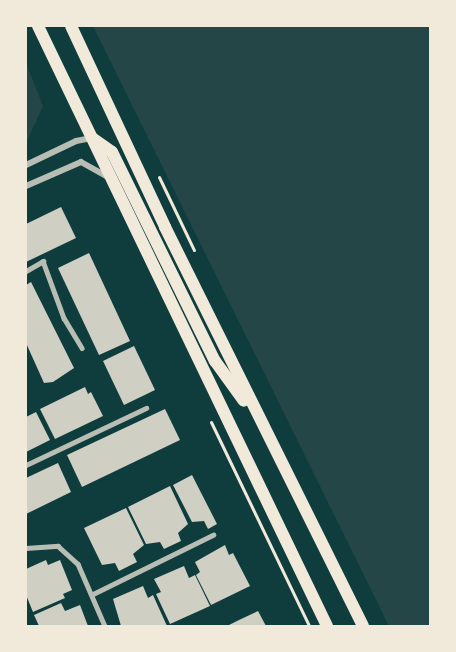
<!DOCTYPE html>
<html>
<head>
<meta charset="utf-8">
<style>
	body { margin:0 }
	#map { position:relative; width:456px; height:652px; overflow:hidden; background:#0f3d3e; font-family:Karla,sans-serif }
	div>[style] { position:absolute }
	.green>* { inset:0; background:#244646 }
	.building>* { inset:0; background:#cfcfc3 }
	.path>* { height:3px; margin:-1.5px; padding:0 1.5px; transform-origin:1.5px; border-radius:1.5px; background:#f1e9da }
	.service>* { height:4.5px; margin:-2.25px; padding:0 2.25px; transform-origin:2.25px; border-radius:2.25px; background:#b8beb3 }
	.minor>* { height:6px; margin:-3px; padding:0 3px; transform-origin:3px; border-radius:3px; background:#b8beb3 }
	.secondary>* { height:12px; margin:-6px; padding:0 6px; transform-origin:6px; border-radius:6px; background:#f1e9da }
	span { translate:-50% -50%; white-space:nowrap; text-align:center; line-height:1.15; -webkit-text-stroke:6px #f1e9da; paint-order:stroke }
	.frame { position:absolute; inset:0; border:27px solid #f1e9da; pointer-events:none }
</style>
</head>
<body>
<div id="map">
	<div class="green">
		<i style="clip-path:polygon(93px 26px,430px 26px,430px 626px,389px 626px)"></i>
		<i style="clip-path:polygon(26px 63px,43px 106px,26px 143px)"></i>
	</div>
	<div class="building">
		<i style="clip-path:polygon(61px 207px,76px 238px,26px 262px,26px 224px)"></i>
		<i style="clip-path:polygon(89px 253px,130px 341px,99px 355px,58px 268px)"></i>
		<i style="clip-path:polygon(31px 282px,74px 368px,53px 382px,44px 383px,26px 343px,26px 285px)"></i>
		<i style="clip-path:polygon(134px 346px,155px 390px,124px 405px,103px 361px)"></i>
		<i style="clip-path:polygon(85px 387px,88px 394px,91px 392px,103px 416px,55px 439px,40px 409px)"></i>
		<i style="clip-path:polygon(165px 409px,180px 440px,82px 487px,67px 455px)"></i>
		<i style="clip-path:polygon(36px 412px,50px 440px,26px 452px,26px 417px)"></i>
		<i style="clip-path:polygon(58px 463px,71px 492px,26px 514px,26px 478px)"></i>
		<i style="clip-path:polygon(192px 475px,217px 524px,208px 529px,204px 521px,192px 522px,173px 485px)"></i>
		<i style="clip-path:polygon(170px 486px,188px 524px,178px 533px,181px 541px,164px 549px,160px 542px,146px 544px,128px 507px)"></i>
		<i style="clip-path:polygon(126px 508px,144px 545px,133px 554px,137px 562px,119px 571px,115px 563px,102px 565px,84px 528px)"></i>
		<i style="clip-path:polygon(225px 545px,229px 555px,233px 553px,250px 586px,211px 605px,196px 575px,200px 572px,195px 562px)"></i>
		<i style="clip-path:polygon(46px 560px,48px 565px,60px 560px,72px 590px,63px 594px,65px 598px,33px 612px,26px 595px,26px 569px)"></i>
		<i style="clip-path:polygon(184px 566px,189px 578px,195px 575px,210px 606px,170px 624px,156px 594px,161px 592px,154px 579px)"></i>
		<i style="clip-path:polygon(143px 586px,148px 598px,153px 595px,167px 626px,121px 626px,113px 599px)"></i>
		<i style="clip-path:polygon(61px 603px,65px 611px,80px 605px,88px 626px,39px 626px,34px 615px)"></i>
		<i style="clip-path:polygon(258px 611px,266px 626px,227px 626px,239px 620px)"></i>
	</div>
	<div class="path">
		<i style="left:159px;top:177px;width:81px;rotate:64.4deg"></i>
		<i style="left:211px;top:422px;width:226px;rotate:64.3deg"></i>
	</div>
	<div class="service">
		<i style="left:26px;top:271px;width:20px;rotate:-30deg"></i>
		<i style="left:43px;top:261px;width:61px;rotate:69.8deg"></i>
		<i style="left:64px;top:318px;width:35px;rotate:59deg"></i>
		<i style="left:26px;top:465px;width:133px;rotate:-25.4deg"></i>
		<i style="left:26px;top:548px;width:32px;rotate:-4deg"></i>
		<i style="left:58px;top:546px;width:27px;rotate:42deg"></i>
		<i style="left:78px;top:564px;width:68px;rotate:66.5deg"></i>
		<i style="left:93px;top:594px;width:134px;rotate:-26.2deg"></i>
	</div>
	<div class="minor">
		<i style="left:26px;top:165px;width:55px;rotate:-25.6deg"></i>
		<i style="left:76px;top:141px;width:16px;rotate:-11deg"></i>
		<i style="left:26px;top:186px;width:60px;rotate:-23.6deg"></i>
		<i style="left:81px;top:162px;width:29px;rotate:29deg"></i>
	</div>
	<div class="secondary">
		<i style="left:38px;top:26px;width:666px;rotate:64.28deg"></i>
		<i style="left:71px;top:26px;width:222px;rotate:64.9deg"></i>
		<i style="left:165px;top:227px;width:445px;rotate:63.6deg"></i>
		<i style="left:92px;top:138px;width:24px;rotate:35deg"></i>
		<i style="left:112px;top:152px;width:233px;rotate:63.8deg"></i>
		<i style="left:215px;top:361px;width:49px;rotate:54.1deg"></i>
	</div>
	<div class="frame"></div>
</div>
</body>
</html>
